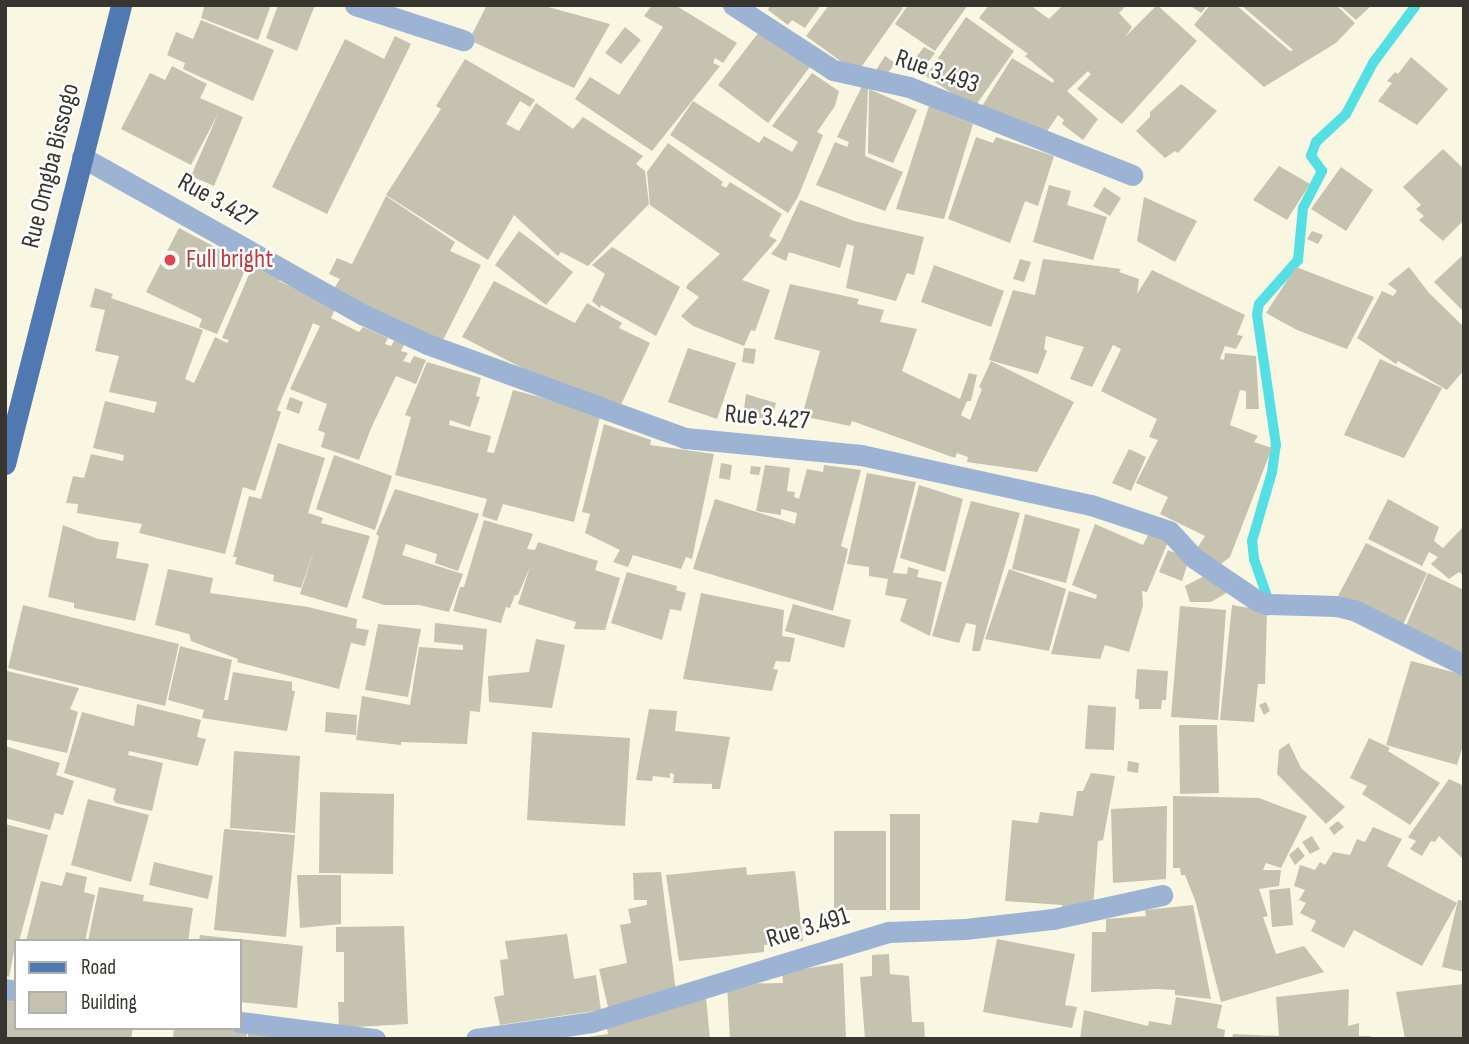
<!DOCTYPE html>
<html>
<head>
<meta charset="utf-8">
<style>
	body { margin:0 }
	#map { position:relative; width:1469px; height:1044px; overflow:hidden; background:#f9f6e2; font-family:"Sofia Sans Condensed",sans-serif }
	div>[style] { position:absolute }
	.stream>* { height:10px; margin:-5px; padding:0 5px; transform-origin:5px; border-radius:5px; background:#54dfe4 }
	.building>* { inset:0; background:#c5c2af }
	.minor>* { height:21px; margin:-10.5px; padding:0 10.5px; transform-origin:10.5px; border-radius:10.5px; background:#9cb3d3 }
	.major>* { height:21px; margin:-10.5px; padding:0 10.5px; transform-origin:10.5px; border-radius:10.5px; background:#5079b2 }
	.dots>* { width:19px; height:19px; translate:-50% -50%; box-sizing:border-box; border:4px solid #fff; border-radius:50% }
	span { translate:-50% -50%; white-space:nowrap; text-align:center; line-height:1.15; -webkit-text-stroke:5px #fff; paint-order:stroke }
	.street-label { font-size:26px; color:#37362e }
	.health-label { font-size:26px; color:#be3a42 }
	.left { translate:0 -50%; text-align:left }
	.frame { position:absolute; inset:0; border:7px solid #37362e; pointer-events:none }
	.legend { position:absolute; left:14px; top:939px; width:228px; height:91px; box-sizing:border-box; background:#fff; border:2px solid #afafab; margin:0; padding:9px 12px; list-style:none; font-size:21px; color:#37362e }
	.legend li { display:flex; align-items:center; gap:14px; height:35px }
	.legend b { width:35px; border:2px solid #afafab }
</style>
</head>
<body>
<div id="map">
	<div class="stream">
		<i style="left:1268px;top:599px;width:42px;rotate:-109.3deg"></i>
		<i style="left:1254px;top:559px;width:18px;rotate:-96deg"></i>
		<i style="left:1252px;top:541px;width:72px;rotate:-73.8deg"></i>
		<i style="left:1272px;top:472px;width:27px;rotate:-82deg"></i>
		<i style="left:1276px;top:445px;width:132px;rotate:-98.3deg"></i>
		<i style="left:1257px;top:314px;width:10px;rotate:-79deg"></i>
		<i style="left:1259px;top:304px;width:59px;rotate:-48.4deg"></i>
		<i style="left:1298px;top:260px;width:52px;rotate:-84.5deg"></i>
		<i style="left:1303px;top:208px;width:42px;rotate:-62.8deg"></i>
		<i style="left:1322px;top:171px;width:19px;rotate:-126deg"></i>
		<i style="left:1311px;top:156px;width:15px;rotate:-70deg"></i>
		<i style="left:1316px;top:142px;width:41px;rotate:-43deg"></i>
		<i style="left:1346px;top:114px;width:58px;rotate:-62.1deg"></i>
		<i style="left:1373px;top:63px;width:72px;rotate:-53.4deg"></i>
	</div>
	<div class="building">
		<i style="clip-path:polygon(205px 5px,271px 5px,258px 40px,201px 18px)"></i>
		<i style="clip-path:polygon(278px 5px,315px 5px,297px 51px,266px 38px)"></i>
		<i style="clip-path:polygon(487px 5px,541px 5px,610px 24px,574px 88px,469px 40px)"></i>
		<i style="clip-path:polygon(652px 5px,675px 5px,737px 43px,723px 63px,715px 58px,713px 63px,720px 66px,652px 151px,575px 99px,590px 77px,619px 95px,663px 27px,644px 16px)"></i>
		<i style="clip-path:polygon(770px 5px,821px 5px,805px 28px,792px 20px,788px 25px,768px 10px)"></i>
		<i style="clip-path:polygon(829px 5px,899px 5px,903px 8px,857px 73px,806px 36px)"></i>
		<i style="clip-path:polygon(908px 5px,968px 5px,935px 51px,895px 24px)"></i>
		<i style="clip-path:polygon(989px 5px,1030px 5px,1049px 19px,1063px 5px,1127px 5px,1119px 13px,1132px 27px,1125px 37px,1157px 5px,1197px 41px,1122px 124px,1077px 89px,1091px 74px,1088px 71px,1067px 91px,1098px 119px,1083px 140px,1062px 124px,1064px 120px,1058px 115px,1036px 148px,974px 119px,1012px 58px,1053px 83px,1054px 80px,1025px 56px,1028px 54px,979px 18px)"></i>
		<i style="clip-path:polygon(1189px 5px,1208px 5px,1201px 13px)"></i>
		<i style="clip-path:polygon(1210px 5px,1236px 5px,1290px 51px,1293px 50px,1241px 5px,1336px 5px,1355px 23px,1336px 43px,1264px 87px,1194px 25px)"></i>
		<i style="clip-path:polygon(1339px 5px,1372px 5px,1356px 20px)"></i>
		<i style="clip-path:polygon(966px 17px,1014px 51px,974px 108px,926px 76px)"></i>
		<i style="clip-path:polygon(201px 20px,274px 50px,253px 101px,183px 69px,185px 63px,167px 55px,176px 32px,193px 39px)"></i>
		<i style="clip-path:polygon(766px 23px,812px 64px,768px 123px,718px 85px)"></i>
		<i style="clip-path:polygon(625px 27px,641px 40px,621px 64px,605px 53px)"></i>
		<i style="clip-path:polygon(395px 36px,411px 44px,327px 214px,272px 187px,345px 39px,384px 59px)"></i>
		<i style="clip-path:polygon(924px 47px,935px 53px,921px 71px,910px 65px)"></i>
		<i style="clip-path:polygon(885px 56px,895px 63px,883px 80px,869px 81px)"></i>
		<i style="clip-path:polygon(1411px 57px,1448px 89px,1417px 125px,1378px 101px,1392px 83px,1387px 81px,1395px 72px,1398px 74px)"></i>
		<i style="clip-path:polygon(465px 59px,535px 100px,530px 107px,520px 101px,506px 124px,519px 131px,536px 103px,573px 129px,583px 117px,643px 156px,636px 164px,645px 171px,649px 204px,588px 266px,561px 252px,558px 256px,514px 215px,488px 260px,386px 195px,441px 109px,436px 106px)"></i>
		<i style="clip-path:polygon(172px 66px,207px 84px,200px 98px,243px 117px,214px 186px,191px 176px,218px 114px,191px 165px,121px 129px,150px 73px,165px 80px)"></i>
		<i style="clip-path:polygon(812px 73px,839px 91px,835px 106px,817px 132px,823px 135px,798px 197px,788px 213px,670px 135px,693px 101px,759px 143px,764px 136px,792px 152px,798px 142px,772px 126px)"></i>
		<i style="clip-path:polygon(1181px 84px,1217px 111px,1178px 153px,1175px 151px,1165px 158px,1136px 131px,1150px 117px,1150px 112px)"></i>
		<i style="clip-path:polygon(862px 86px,868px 89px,865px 156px,903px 172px,885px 211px,816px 185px,835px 142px,847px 147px,849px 142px,837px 137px)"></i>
		<i style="clip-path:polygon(869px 89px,917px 110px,893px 163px,868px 153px)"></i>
		<i style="clip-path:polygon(929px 106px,973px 124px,944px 219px,896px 209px)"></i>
		<i style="clip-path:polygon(976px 137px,993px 143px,996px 137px,1054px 156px,1038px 206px,1025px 201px,1010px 243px,948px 219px)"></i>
		<i style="clip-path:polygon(668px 143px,723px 182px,721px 185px,726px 188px,730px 182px,782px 214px,769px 236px,777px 240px,742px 280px,770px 290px,755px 331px,751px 330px,744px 346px,693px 326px,681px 316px,699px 297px,686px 288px,688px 284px,720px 254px,650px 205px,647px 172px)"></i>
		<i style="clip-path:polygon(1443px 149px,1464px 169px,1464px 220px,1443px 241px,1419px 220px,1424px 216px,1416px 209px,1421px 205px,1403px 187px)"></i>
		<i style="clip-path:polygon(1279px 166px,1310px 184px,1287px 220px,1253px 200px)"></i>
		<i style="clip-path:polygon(1341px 167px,1373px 190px,1346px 231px,1311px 209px)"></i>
		<i style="clip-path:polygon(1049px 185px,1071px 191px,1067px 205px,1107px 217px,1093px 260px,1033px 242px)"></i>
		<i style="clip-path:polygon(1104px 187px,1121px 198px,1110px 216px,1093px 206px)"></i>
		<i style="clip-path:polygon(386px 196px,455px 242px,450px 251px,481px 265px,442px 342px,333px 290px,340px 279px,329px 274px,337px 258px,352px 264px)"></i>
		<i style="clip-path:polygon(1144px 197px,1197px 221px,1175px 262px,1137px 241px)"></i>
		<i style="clip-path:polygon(800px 200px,854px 221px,924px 237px,914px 275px,907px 273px,896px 301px,846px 288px,854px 246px,847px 244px,840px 268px,789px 252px,786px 261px,771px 254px,780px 243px)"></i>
		<i style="clip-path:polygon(179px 228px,232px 256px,235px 251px,250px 259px,217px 334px,199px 327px,202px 319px,146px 292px)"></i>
		<i style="clip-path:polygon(519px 231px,573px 272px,546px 305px,495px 265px)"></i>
		<i style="clip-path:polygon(1312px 231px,1323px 235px,1318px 244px,1307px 239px)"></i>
		<i style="clip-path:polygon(612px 247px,680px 287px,656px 336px,601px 305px,600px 308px,592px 301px,605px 274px,592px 265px)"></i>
		<i style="clip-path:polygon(1464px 254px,1464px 312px,1434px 282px)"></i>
		<i style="clip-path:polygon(1020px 259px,1031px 262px,1024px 282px,1013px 279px)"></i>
		<i style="clip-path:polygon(1043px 259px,1121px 269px,1119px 272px,1139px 279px,1137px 294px,1152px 270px,1245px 315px,1237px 335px,1243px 336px,1236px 349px,1225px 346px,1220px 359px,1224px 360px,1225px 353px,1256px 356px,1259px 409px,1246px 409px,1246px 391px,1240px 390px,1230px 425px,1258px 436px,1254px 442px,1272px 448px,1230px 557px,1216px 568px,1194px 553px,1205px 536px,1160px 514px,1168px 497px,1136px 483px,1158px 440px,1149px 437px,1157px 419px,1101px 391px,1121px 349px,1113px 345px,1092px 387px,1070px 379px,1084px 347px,1046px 336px,1044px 349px,1047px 351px,1038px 374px,989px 360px,1013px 290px,1035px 295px)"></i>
		<i style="clip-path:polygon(253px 265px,282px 277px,279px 281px,336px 307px,331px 318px,359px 332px,363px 327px,388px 338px,385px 344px,391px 346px,395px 339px,405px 343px,401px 351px,408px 353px,403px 361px,410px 363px,414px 356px,426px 360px,416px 384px,396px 376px,372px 426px,359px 460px,321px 447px,325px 433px,318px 430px,327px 404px,290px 389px,320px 326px,313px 323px,277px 410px,281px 412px,255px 491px,243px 487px,225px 554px,139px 533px,142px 524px,77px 513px,78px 504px,66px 503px,73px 476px,84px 478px,91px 454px,123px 461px,124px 455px,93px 448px,105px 401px,154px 413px,157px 402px,109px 392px,119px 356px,95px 351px,105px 310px,90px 307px,95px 288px,113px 294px,111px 298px,203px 330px,185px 379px,194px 383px,215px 337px,227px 343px,229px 340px,222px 338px)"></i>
		<i style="clip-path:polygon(934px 265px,1004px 291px,991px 327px,921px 302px)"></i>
		<i style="clip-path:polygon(1296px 267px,1374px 297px,1347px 349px,1297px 330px,1266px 313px)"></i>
		<i style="clip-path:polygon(1409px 267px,1429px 293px,1464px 327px,1464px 370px,1447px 390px,1398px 361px,1396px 364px,1357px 338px,1382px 291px,1393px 296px,1397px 291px,1388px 284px)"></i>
		<i style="clip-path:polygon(494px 281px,575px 323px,587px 303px,622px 323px,619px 328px,650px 343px,619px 409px,567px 391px,462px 337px)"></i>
		<i style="clip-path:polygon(790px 284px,859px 299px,857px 304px,884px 310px,880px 322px,917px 329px,902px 371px,960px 399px,969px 373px,977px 375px,971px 401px,967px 401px,961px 415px,970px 420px,982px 389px,979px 387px,991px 361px,1074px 402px,1037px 472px,967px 462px,968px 457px,957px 453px,955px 458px,852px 421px,850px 426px,802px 416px,820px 351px,774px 339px)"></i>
		<i style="clip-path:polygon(688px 348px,736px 363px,717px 419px,668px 402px)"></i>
		<i style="clip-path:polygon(744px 348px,756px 349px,754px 364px,742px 362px)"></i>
		<i style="clip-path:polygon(1380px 359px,1442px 388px,1404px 458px,1344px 435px)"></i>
		<i style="clip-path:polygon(427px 362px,481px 378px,476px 396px,480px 397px,470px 427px,450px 420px,449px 425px,491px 436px,487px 452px,494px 453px,513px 390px,601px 413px,574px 522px,503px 504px,497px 521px,482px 516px,487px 499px,395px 475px,411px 417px,405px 415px)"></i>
		<i style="clip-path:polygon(746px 394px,776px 403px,772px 419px,743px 416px)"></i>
		<i style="clip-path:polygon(290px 397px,303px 402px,299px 414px,286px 409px)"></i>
		<i style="clip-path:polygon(604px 424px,651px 440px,650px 445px,714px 454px,692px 559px,686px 557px,681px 569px,633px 555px,628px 567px,613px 562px,620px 550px,585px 533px,590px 514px,582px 512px)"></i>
		<i style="clip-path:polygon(278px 443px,325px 458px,308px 513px,323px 518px,321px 523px,370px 536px,347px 608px,300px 594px,315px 547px,301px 588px,273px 581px,274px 575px,235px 564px,237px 557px,233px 557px,249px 496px,261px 499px)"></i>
		<i style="clip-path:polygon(1129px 449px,1146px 457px,1131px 491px,1112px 483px)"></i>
		<i style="clip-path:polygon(334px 455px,392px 476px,375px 530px,316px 509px)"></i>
		<i style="clip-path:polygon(721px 463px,732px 465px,730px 480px,719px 478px)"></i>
		<i style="clip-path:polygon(765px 465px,790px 468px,787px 491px,795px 492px,794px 497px,799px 499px,807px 469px,823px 472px,824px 465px,861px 470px,841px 546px,848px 549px,833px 611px,693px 569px,715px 499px,795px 524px,797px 513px,781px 509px,781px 515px,756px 511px)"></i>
		<i style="clip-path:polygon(751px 466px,761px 467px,759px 475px,750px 474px)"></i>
		<i style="clip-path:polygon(867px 473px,916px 482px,893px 573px,907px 574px,908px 567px,919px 570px,917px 577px,942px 582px,930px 636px,900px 621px,907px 599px,885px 595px,888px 579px,869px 576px,869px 567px,847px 564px)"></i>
		<i style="clip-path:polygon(919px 485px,963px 499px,945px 572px,900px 558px)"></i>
		<i style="clip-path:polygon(395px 489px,479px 514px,458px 571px,435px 563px,437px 554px,406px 544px,402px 555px,463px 574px,449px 612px,419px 605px,384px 605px,362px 598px,379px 536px,376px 534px)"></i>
		<i style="clip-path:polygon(1388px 499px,1439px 527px,1434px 541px,1443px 548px,1464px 526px,1464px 576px,1459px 572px,1449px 579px,1431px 564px,1438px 557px,1429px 552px,1422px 566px,1368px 539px)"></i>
		<i style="clip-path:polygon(971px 501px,1020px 513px,980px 651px,972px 651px,976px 625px,966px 623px,959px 643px,932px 636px)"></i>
		<i style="clip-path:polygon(1025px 514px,1080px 529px,1066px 583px,1012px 569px)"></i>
		<i style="clip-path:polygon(484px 520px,533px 534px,527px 549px,535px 550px,532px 558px,538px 542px,598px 561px,595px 570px,620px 578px,605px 630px,574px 629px,576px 622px,518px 604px,530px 567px,518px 595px,515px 595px,510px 608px,506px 607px,501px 623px,453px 611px,460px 587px,464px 587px)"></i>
		<i style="clip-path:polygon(1095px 524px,1143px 545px,1151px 529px,1170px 537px,1147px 592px,1142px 591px,1143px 606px,1129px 652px,1105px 645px,1100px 659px,1051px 654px,1069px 591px,1096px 599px,1097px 595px,1072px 585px)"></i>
		<i style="clip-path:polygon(63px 525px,98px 539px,119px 542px,116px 558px,149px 564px,135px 621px,74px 608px,74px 603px,48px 597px)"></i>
		<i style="clip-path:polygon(1366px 543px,1427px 573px,1401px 629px,1338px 596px)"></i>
		<i style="clip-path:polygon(1168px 550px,1189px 559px,1182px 581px,1159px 572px)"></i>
		<i style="clip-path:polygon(168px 569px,213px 578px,210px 593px,308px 607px,357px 619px,356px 628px,369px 630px,365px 646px,351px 643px,339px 689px,237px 662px,238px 659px,191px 641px,189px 634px,155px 625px)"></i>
		<i style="clip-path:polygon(1009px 569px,1066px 589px,1049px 651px,985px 639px)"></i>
		<i style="clip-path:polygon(627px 572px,677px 586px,676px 590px,686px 593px,681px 611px,670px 609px,662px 640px,611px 623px)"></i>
		<i style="clip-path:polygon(1212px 572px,1228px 592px,1211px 602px,1190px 602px,1185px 586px)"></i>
		<i style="clip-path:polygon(1428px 573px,1464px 590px,1464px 659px,1403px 633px)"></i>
		<i style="clip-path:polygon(701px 593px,784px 610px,782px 636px,795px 638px,790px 662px,776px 661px,773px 669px,778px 670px,772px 691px,683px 679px)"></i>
		<i style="clip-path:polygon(793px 604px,851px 620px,844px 648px,785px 631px)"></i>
		<i style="clip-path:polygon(23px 605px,179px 644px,165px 706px,8px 668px)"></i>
		<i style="clip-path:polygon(1232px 605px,1267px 611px,1265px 684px,1258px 684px,1254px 722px,1220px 720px)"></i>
		<i style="clip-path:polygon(1180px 606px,1226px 610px,1218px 720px,1171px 717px)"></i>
		<i style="clip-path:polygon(435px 623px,487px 629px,480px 712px,470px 711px,467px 744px,401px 742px,401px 745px,356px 740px,362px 696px,410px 705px,419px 647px,463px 650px,463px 645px,434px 642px)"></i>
		<i style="clip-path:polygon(378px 624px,421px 629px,408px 697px,365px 690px)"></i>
		<i style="clip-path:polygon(536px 639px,565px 645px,552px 708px,489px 702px,488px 676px,529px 672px)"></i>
		<i style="clip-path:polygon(180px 646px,232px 660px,224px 700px,228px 700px,233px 672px,292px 682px,292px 691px,295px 691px,287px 731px,202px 718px,204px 710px,168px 700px)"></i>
		<i style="clip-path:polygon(1411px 661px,1464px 675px,1464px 742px,1457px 765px,1386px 745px)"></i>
		<i style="clip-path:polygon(1137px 669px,1168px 671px,1166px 700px,1162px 700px,1161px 709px,1139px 709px,1139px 699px,1135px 699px)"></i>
		<i style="clip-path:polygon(7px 671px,79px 688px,70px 709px,78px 712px,67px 753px,5px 739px)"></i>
		<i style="clip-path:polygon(1266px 702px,1270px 711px,1264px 715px,1259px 705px)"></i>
		<i style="clip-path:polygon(137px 704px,201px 720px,197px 737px,206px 739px,198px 766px,129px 751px,128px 755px,163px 763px,152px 811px,116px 803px,113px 799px,116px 789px,64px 773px,82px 712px,134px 726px)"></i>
		<i style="clip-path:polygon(1088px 705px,1116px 707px,1114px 750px,1085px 749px)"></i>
		<i style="clip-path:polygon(649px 709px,677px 711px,675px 731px,730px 737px,720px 789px,712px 789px,712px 784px,673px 783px,674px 774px,670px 773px,670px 778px,653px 776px,652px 781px,636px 780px)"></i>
		<i style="clip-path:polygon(326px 712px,357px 715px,356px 735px,325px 732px)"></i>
		<i style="clip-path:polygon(1179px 725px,1217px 725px,1219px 793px,1180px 794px)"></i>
		<i style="clip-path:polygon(532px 732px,630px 738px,625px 826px,527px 820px)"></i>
		<i style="clip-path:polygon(1369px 738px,1390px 748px,1388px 751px,1440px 783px,1410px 825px,1362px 794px,1367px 786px,1350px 778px)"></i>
		<i style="clip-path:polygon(1289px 743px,1301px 768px,1345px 807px,1326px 824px,1277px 774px,1279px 750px)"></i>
		<i style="clip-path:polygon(5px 746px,60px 763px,56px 775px,74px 781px,63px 815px,55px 813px,50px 830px,5px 818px)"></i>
		<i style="clip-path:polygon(234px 751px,300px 756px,295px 833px,230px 828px)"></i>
		<i style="clip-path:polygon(1128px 761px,1139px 763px,1138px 773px,1127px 771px)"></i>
		<i style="clip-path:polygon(1091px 773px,1115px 776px,1103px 840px,1098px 841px,1093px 908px,1062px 918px,1062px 905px,1005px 901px,1012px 820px,1038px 823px,1040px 812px,1073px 816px,1077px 791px,1083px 791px)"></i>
		<i style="clip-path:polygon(1449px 779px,1464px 786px,1464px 860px,1439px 836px,1435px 842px,1431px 841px,1422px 856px,1410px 849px,1416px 841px,1408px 837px)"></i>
		<i style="clip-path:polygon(320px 792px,394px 794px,393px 874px,319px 873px)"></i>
		<i style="clip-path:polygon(1173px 796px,1259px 798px,1307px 816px,1281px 868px,1266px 863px,1263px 870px,1281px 870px,1279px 886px,1259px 889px,1268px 916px,1263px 917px,1276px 954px,1304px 946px,1324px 972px,1221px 1002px,1195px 900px,1185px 875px,1181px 875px,1180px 868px,1173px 868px)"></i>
		<i style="clip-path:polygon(88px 799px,149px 815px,131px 882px,71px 865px)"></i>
		<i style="clip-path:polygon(1167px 806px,1166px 879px,1113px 883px,1111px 809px)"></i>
		<i style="clip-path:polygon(890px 814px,920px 814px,920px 910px,890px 910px)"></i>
		<i style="clip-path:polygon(1338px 821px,1344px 827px,1334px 835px,1329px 828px)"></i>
		<i style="clip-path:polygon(5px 824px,48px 835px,19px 941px,16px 941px,9px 977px,5px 975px)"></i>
		<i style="clip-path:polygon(1373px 827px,1402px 839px,1387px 866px,1457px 903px,1422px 966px,1354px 930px,1344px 948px,1311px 931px,1316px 921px,1300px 913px,1306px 903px,1299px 900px,1305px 890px,1294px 886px,1300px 865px,1315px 870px,1320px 862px,1325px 865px,1333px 852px,1350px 855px,1357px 839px,1365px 842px)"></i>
		<i style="clip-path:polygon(224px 829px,295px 835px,286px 937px,214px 930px)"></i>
		<i style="clip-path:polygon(834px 831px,886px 831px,886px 910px,834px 910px)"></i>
		<i style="clip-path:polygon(1312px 836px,1320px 849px,1310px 854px,1302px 842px)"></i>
		<i style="clip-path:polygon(1298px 847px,1305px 856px,1295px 865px,1289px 855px)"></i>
		<i style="clip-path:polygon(154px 862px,213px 876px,208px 899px,149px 885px)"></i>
		<i style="clip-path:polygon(746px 867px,747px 875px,795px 871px,803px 941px,764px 945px,764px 952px,679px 961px,666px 875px)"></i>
		<i style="clip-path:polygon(66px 872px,87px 877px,84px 892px,95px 895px,85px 941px,26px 941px,41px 881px,62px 886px)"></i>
		<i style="clip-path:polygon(661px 872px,676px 992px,608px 1007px,599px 969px,627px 963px,620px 925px,631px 923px,628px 909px,647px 905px,647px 900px,634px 900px,633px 873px)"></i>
		<i style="clip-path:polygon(297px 875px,341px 875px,341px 924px,300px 928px)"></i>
		<i style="clip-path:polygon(99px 887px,144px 895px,143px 901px,193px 908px,188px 941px,88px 941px)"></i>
		<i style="clip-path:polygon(1290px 888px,1293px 925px,1272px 927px,1269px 890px)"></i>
		<i style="clip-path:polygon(1458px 900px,1464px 901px,1464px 972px,1442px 967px)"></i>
		<i style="clip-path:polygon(1193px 905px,1211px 999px,1175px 995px,1175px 990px,1156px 989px,1091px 992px,1092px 932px,1106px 932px,1106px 919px,1146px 916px,1145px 910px)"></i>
		<i style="clip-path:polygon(404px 926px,408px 1024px,339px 1028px,338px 1002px,344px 1002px,344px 952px,336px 952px,336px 927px)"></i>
		<i style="clip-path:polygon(567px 934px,574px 979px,596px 975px,601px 1010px,500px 1025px,494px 997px,504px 995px,500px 960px,508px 959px,505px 941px)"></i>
		<i style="clip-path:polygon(200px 935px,236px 939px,236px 941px,199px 941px)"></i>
		<i style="clip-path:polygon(240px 939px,303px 946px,297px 1008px,240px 1002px)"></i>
		<i style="clip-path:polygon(997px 939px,1075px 954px,1065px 1005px,1077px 1007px,1072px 1028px,983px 1012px)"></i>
		<i style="clip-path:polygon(889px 954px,890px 974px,909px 976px,912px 1022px,924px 1022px,925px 1039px,865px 1039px,860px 977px,872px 976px,872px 955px)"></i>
		<i style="clip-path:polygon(843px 963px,846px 1039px,730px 1039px,727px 984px,783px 983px,782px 972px)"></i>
		<i style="clip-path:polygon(1464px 984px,1464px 1039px,1405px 1039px,1396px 992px)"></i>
		<i style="clip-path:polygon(1349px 989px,1348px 1026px,1359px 1023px,1359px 1036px,1370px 1036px,1370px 1039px,1232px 1039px,1233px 1034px,1279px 1036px,1276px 997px)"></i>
		<i style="clip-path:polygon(706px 997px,710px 1039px,575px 1039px,608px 1034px,606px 1022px)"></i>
		<i style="clip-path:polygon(1176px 997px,1222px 1005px,1217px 1028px,1225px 1030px,1224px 1039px,1080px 1039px,1084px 1010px,1148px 1026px,1149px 1021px,1171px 1025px)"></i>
		<i style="clip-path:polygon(5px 999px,16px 1003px,16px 1028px,133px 1028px,131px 1039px,5px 1039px)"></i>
		<i style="clip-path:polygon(174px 1028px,238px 1028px,248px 1030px,246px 1039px,173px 1039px)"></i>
		<i style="clip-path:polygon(248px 1030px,299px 1039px,248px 1039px)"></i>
	</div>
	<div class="minor">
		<i style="left:355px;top:5px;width:114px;rotate:18deg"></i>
		<i style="left:733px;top:5px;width:119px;rotate:33deg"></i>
		<i style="left:833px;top:70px;width:78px;rotate:12.6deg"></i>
		<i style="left:909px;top:87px;width:240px;rotate:21.5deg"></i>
		<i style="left:82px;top:157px;width:323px;rotate:29.3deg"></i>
		<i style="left:364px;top:315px;width:69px;rotate:24.7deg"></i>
		<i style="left:427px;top:344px;width:181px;rotate:20deg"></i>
		<i style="left:597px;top:406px;width:94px;rotate:20deg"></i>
		<i style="left:685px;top:438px;width:177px;rotate:5.5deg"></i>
		<i style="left:861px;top:455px;width:235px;rotate:12.3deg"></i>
		<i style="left:1091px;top:505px;width:82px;rotate:18.4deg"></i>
		<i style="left:1169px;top:531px;width:37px;rotate:47deg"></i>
		<i style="left:1194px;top:558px;width:75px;rotate:34.1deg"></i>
		<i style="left:1256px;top:600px;width:12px;rotate:20deg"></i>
		<i style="left:1267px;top:604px;width:69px;rotate:1.7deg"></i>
		<i style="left:1336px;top:606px;width:18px;rotate:13deg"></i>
		<i style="left:1354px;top:610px;width:123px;rotate:26.6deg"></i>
		<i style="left:5px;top:989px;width:11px;rotate:10deg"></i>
		<i style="left:240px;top:1022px;width:136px;rotate:7.2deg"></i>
		<i style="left:476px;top:1039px;width:117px;rotate:-8.3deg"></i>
		<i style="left:592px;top:1022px;width:310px;rotate:-16.9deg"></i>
		<i style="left:889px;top:932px;width:76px;rotate:-2.3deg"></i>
		<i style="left:965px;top:929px;width:89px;rotate:-6.5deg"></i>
		<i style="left:1053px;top:919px;width:112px;rotate:-12.4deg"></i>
	</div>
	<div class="major">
		<i style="left:5px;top:464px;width:473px;rotate:-75.8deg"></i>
	</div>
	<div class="dots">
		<i style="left:170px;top:260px;background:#e0444e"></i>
	</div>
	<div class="street-label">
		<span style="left:937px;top:72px;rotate:19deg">Rue 3.493</span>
		<span style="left:51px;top:166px;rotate:-76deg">Rue Omgba Bissogo</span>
		<span style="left:217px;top:201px;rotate:29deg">Rue 3.427</span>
		<span style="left:767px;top:418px;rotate:5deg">Rue 3.427</span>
		<span style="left:808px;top:928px;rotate:-17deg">Rue 3.491</span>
	</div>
	<div class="health-label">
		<span class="left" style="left:186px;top:260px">Full bright</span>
	</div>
	<div class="frame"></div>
	<ul class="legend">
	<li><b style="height:9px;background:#5079b2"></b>Road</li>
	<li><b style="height:19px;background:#c5c2af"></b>Building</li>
	</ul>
</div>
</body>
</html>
